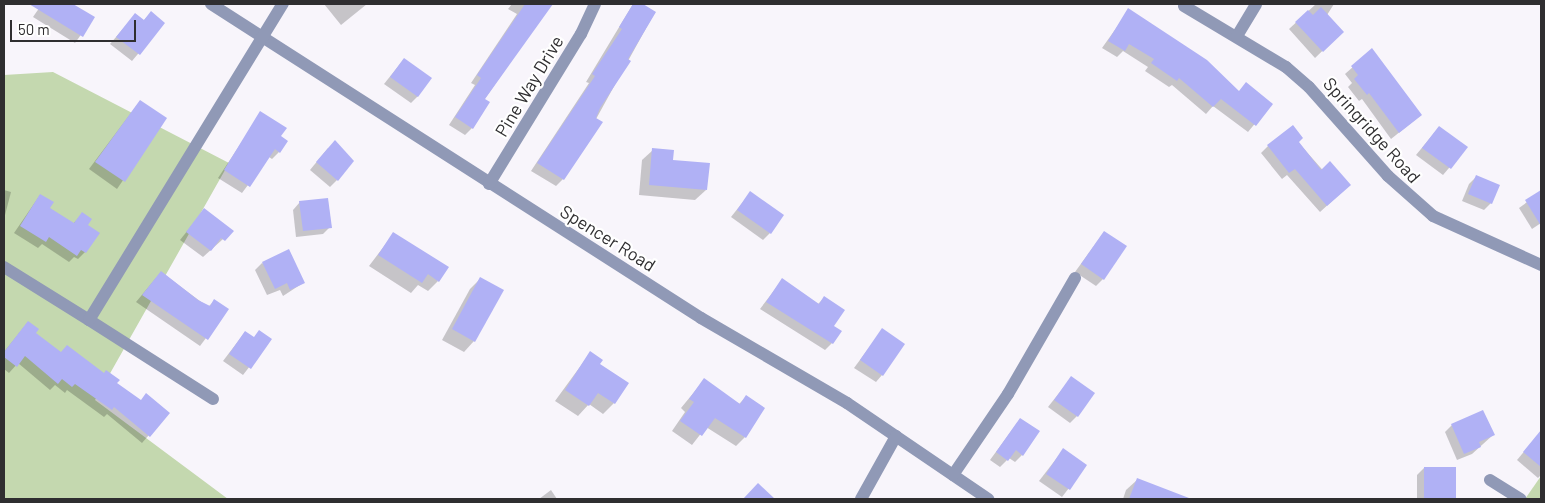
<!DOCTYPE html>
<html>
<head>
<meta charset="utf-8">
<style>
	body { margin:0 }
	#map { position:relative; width:1545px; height:503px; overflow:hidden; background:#f8f5fb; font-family:Barlow,sans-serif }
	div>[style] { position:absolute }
	.green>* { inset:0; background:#c4d8af }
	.shadow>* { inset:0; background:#0003 }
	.building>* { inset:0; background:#b0b1f5 }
	.minor>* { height:12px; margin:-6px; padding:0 6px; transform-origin:6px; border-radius:6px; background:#9099b6 }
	span { translate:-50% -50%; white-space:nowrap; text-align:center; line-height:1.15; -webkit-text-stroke:4.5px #fff; paint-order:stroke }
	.street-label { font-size:18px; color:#2f2e30 }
	.frame { position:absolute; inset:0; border:5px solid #2f2e30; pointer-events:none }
	.scale { position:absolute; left:10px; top:20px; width:126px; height:22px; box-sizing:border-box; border:2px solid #2f2e30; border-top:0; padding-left:6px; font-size:15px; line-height:18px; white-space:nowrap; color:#2f2e30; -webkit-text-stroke:4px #fff; paint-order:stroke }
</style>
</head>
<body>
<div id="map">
	<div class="green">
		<i style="clip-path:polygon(53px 72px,229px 163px,95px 400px,228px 499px,4px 499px,4px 75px)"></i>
		<i style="clip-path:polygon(1541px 476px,1541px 499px,1525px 499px)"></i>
	</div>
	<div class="shadow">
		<i style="clip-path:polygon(42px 4px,70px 4px,93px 18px,75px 43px,33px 17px)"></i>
		<i style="clip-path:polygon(324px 4px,367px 4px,341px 25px)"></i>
		<i style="clip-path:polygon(512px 4px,551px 4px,484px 100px,472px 128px,465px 135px,449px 125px,475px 85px,471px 83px,517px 14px,508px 9px)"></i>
		<i style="clip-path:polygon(633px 4px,641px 4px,655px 12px,563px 179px,556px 186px,531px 171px,589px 83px,586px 82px)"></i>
		<i style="clip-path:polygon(1316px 4px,1334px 4px,1327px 15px,1342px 32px,1315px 58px,1289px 29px)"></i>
		<i style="clip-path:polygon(1129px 10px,1238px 92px,1271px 104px,1248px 132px,1213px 106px,1206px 114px,1172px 85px,1169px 87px,1145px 71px,1148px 67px,1123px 51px,1117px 57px,1102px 48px)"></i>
		<i style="clip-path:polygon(151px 13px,164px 23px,132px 61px,110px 44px,135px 15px,143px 21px)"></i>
		<i style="clip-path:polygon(1372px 50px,1421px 115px,1391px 139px,1362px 99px,1359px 101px,1348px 87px,1352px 83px,1345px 74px)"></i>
		<i style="clip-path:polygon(404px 59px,418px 96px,411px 103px,384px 84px)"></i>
		<i style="clip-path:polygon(140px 101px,165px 119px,117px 189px,89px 169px)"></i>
		<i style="clip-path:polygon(261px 113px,280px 137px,279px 152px,272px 159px,269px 157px,242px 193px,218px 178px)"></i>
		<i style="clip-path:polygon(1439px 127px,1466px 148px,1443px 175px,1416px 155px)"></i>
		<i style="clip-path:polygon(1298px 142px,1342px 192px,1320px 212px,1287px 175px,1282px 179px,1261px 153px,1268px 146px)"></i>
		<i style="clip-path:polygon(328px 148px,337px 180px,330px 187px,310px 170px)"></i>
		<i style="clip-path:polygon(653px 150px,672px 161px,706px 190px,695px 200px,639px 195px,642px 160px)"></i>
		<i style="clip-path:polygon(1476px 177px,1491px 203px,1484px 210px,1462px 201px,1469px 184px)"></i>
		<i style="clip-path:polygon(4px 190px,11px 192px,4px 219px)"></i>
		<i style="clip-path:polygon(1541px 192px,1541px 223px,1532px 229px,1519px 208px)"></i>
		<i style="clip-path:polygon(750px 193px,770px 233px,763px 240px,731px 217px)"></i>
		<i style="clip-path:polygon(40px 195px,49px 208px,73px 224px,82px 214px,87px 225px,85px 252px,78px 259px,74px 257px,69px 262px,42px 244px,38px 248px,14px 233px)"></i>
		<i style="clip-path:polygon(300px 202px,330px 227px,323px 234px,296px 237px,293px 210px)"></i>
		<i style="clip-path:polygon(204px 210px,232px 231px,203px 257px,180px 240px)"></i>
		<i style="clip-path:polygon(1104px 232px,1103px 279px,1096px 286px,1075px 272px)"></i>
		<i style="clip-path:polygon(394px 233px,438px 281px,428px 291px,418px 285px,411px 293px,369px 266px)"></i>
		<i style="clip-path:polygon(262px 263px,303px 283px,283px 296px,280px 290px,267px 295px,255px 270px)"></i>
		<i style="clip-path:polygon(161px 272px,208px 307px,214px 301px,227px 310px,200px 346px,136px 302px)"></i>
		<i style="clip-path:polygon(480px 279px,474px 341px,464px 352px,442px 340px,470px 289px)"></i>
		<i style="clip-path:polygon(782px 280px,818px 304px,824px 298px,832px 327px,832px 343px,825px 350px,760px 309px)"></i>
		<i style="clip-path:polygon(28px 322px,34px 333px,61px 353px,103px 375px,141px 401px,168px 413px,142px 443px,107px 414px,104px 417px,67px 390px,65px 393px,55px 385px,50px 390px,18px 363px,9px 373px,4px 369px,4px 352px)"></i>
		<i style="clip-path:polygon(882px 330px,882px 375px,876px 382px,854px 368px)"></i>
		<i style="clip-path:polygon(245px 332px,253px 338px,271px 339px,243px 375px,223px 361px)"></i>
		<i style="clip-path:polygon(590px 353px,614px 403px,603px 414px,589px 404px,578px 416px,555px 401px)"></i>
		<i style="clip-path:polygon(1071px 378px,1077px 416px,1070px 423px,1048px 407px)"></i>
		<i style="clip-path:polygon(704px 380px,739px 404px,746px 397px,745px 437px,736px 446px,706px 427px,692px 445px,672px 431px,685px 412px,681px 408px)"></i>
		<i style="clip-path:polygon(1020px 419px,1022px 455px,1015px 462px,1009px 458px,1000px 467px,990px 460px)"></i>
		<i style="clip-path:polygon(1452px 425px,1493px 435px,1472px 454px,1457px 460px,1445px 432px)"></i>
		<i style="clip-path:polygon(1541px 431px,1541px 475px,1538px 478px,1517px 460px)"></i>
		<i style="clip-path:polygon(1063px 450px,1086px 466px,1062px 497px,1039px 481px)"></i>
		<i style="clip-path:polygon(1424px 468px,1455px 498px,1454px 499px,1417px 499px,1417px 475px)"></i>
		<i style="clip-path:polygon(1137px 480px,1187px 498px,1186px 499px,1123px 499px,1126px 490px)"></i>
		<i style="clip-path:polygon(551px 490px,557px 499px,539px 499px)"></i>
	</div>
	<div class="building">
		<i style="clip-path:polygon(29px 4px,73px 4px,95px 17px,83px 37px)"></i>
		<i style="clip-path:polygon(525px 4px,553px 4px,485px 99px,490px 102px,473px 129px,455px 117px,481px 78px,477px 75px)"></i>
		<i style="clip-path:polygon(633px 4px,643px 4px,656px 12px,628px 59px,631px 61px,600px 108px,596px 118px,603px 122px,564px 180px,537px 163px,595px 76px,592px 74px,622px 29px,619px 27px)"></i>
		<i style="clip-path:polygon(1321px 7px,1344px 32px,1323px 52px,1295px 22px,1308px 10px,1313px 15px)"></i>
		<i style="clip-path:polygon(1128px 8px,1207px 60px,1239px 91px,1246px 82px,1273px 104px,1256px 126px,1221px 99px,1213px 107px,1179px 78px,1177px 81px,1151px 63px,1154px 59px,1129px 44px,1125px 51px,1108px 41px)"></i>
		<i style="clip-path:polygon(151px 11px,165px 23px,140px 55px,116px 37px,135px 13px,144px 20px)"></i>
		<i style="clip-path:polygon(1372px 48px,1422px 115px,1399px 133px,1369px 93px,1367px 95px,1354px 79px,1358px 75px,1351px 66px)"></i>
		<i style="clip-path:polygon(404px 58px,432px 78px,418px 97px,390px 77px)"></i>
		<i style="clip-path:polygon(140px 100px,167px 118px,125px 182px,95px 162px)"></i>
		<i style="clip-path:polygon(260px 111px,287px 128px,281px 136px,288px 141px,280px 153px,275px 149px,250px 187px,224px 170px)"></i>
		<i style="clip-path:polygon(1293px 125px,1303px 138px,1299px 142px,1321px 170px,1330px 161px,1351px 185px,1327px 206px,1295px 169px,1289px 173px,1267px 145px)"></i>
		<i style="clip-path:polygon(1439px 126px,1468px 147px,1451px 169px,1422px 148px)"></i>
		<i style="clip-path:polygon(335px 140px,354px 161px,338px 181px,316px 162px)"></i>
		<i style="clip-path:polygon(652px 148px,674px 150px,673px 160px,710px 163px,707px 190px,649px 185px)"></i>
		<i style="clip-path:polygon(1476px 175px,1500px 185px,1492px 204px,1468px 194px)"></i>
		<i style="clip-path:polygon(1541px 190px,1541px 226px,1525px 200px)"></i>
		<i style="clip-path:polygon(750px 191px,784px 215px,771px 234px,737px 210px)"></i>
		<i style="clip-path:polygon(40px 194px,54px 202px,50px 208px,74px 223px,82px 212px,92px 219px,88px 225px,100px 233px,86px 253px,81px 250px,77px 256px,49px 237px,46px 242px,20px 226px)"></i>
		<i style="clip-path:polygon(328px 198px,332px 228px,303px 231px,299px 201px)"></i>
		<i style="clip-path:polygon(204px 208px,234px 231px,225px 241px,221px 238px,211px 251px,186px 232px)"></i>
		<i style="clip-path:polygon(1104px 231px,1127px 246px,1104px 280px,1081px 264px)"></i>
		<i style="clip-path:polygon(393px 232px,449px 267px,439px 282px,428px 274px,422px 283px,378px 255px)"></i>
		<i style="clip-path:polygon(289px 249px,305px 283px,290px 290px,287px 283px,275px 289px,262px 262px)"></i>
		<i style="clip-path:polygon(161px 271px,198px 300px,210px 306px,214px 299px,229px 309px,208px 340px,142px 295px)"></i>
		<i style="clip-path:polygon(480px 277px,504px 290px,475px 342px,452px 329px)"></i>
		<i style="clip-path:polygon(782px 278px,819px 304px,824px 296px,845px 310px,834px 326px,842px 331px,833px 344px,766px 302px)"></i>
		<i style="clip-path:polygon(28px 321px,39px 329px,36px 333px,61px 352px,67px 345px,104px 373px,106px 370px,120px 380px,117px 383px,141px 400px,146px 393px,170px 413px,150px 437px,114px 407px,112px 410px,75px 384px,72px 387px,62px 379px,58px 384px,25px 356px,17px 367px,4px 357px,4px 352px)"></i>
		<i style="clip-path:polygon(882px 328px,905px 344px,883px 376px,860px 360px)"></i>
		<i style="clip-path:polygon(259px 330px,272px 339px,251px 369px,229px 354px,245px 331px,254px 337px)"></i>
		<i style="clip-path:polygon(590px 351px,603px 360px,600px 364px,629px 383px,615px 404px,598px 393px,589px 406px,565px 390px)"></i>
		<i style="clip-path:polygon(1071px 376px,1095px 393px,1078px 417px,1054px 400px)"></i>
		<i style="clip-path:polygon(704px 378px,740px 404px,746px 395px,765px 408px,746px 438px,715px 418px,702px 436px,680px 421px,694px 402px,689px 399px)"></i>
		<i style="clip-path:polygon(1483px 410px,1495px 435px,1479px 442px,1481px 447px,1464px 454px,1451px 424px)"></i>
		<i style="clip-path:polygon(1020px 418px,1040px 431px,1023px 456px,1016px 450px,1008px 461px,996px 452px)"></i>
		<i style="clip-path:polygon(1541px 430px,1541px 467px,1523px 452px)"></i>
		<i style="clip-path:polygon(1063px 448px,1087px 465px,1070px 490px,1046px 474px)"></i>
		<i style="clip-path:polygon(1424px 467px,1456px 467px,1456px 499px,1424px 499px)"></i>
		<i style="clip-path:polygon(1137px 478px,1189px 498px,1189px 499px,1129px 499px)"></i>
		<i style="clip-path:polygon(758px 483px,775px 499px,743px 499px)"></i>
	</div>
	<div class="minor">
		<i style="left:211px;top:4px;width:582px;rotate:32.65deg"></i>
		<i style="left:701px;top:318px;width:169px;rotate:30.2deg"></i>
		<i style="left:847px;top:403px;width:171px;rotate:34.2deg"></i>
		<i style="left:1184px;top:6px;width:119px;rotate:30.9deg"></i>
		<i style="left:1286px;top:67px;width:30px;rotate:41deg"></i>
		<i style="left:1309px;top:87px;width:119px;rotate:48.4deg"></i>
		<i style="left:1388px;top:176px;width:60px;rotate:41.6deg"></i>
		<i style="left:1433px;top:216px;width:119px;rotate:24.4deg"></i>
		<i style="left:1237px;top:36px;width:37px;rotate:-59deg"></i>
		<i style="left:489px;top:184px;width:176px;rotate:-58.5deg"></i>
		<i style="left:581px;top:34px;width:33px;rotate:-65deg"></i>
		<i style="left:4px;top:267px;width:100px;rotate:31.9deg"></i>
		<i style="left:213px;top:399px;width:147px;rotate:-147.5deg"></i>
		<i style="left:89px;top:320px;width:371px;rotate:-58.5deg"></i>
		<i style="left:953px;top:475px;width:98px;rotate:-55.8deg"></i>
		<i style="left:1008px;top:394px;width:134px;rotate:-60deg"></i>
		<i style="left:1490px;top:480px;width:36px;rotate:32deg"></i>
		<i style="left:861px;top:499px;width:72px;rotate:-60.9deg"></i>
	</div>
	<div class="street-label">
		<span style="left:529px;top:86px;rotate:-59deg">Pine Way Drive</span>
		<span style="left:1372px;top:130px;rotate:48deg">Springridge Road</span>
		<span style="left:608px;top:238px;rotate:32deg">Spencer Road</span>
	</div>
	<div class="frame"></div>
	<div class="scale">50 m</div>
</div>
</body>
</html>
